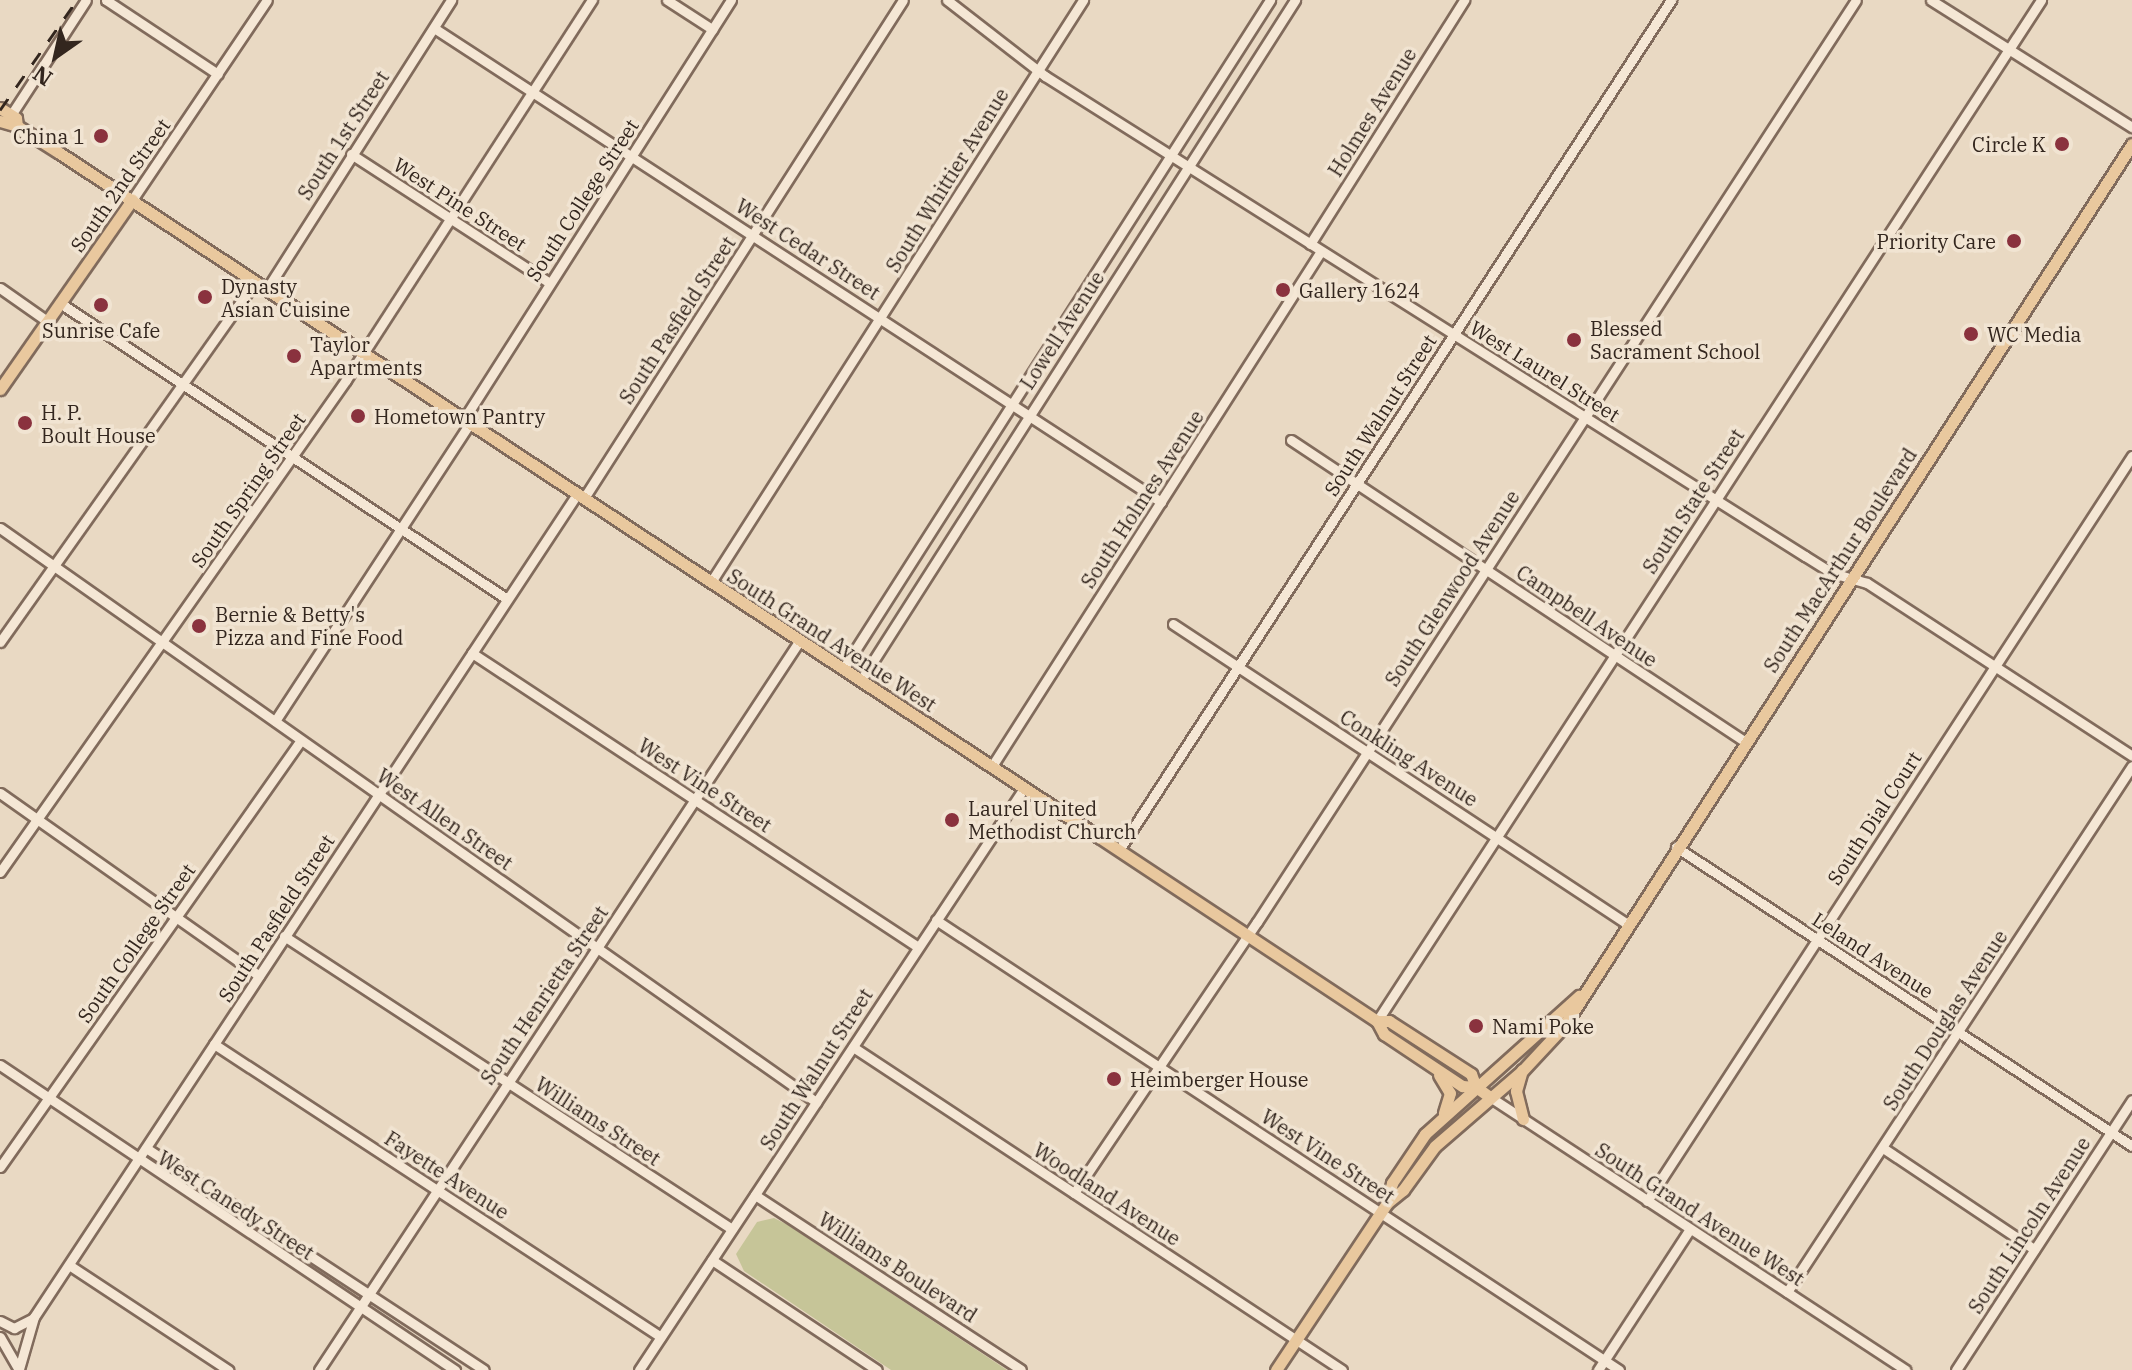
<!DOCTYPE html>
<html>
<head>
<meta charset="utf-8">
<style>
	body { margin:0 }
	#map { position:relative; width:2132px; height:1370px; overflow:hidden; background:#e9d9c3; font-family:"IBM Plex Serif",serif }
	div>[style] { position:absolute }
	.green>* { inset:0; background:#c6c598 }
	.roads { filter:drop-shadow(2px 0 #816b5c) drop-shadow(-2px 0 #816b5c) drop-shadow(0 2px #816b5c) drop-shadow(0 -2px #816b5c) }
	.minor>* { height:9px; margin:-4.5px; padding:0 4.5px; transform-origin:4.5px; border-radius:4.5px; background:#f5e7d5 }
	.major>* { height:11px; margin:-5.5px; padding:0 5.5px; transform-origin:5.5px; border-radius:5.5px; background:#e9c89e }
	.rail>* { height:3px; margin-top:-1.5px; transform-origin:0; background:repeating-linear-gradient(90deg,#33261e 0 14px,transparent 0 28px) }
	.dots>* { width:22px; height:22px; translate:-50% -50%; box-sizing:border-box; border:4px solid #f1e4d2; border-radius:50% }
	span { translate:-50% -50%; white-space:nowrap; text-align:center; line-height:1.15; -webkit-text-stroke:7px #f1e4d2; paint-order:stroke }
	.street-label { font-size:20px; color:#33261e }
	.poi-label { font-size:20px; color:#33261e }
	.right { translate:-100% -50%; text-align:right }
	.left { translate:0 -50%; text-align:left }
	.north { position:absolute; left:16px; top:16px; width:80px; height:80px; -webkit-text-stroke:6px #f1e4d2; paint-order:stroke; rotate:214deg; font-size:22px; font-weight:700; line-height:32px; text-align:center; color:#33261e }
	.north::after { content:''; display:block; margin:auto; width:28px; height:36px; background:#33261e; clip-path:polygon(50% 0,100% 100%,50% 72%,0 100%) }
</style>
</head>
<body>
<div id="map">
	<div class="green">
		<i style="clip-path:polygon(774px 1218px,788px 1225px,1007px 1370px,891px 1370px,744px 1271px,736px 1254px,757px 1222px)"></i>
	</div>
	<div class="roads">
		<div class="minor">
			<i style="left:106px;top:0;width:134px;rotate:33.5deg"></i>
			<i style="left:667px;top:0;width:54px;rotate:32.8deg"></i>
			<i style="left:947px;top:0;width:124px;rotate:37.8deg"></i>
			<i style="left:1045px;top:76px;width:899px;rotate:32.28deg"></i>
			<i style="left:1805px;top:556px;width:32px;rotate:32deg"></i>
			<i style="left:1832px;top:573px;width:36px;rotate:16deg"></i>
			<i style="left:1867px;top:583px;width:316px;rotate:33.1deg"></i>
			<i style="left:1931px;top:0;width:238px;rotate:32.3deg"></i>
			<i style="left:434px;top:28px;width:868px;rotate:33.1deg"></i>
			<i style="left:11px;top:115px;width:137px;rotate:-56.9deg"></i>
			<i style="left:351px;top:154px;width:237px;rotate:33deg"></i>
			<i style="left:132px;top:200px;width:241px;rotate:-56deg"></i>
			<i style="left:1310px;top:244px;width:289px;rotate:-57.7deg"></i>
			<i style="left:0;top:288px;width:57px;rotate:35.1deg"></i>
			<i style="left:267px;top:289px;width:343px;rotate:-57.5deg"></i>
			<i style="left:60px;top:303px;width:536px;rotate:33.51deg"></i>
			<i style="left:464px;top:419px;width:497px;rotate:-57.5deg"></i>
			<i style="left:1291px;top:440px;width:544px;rotate:33.6deg"></i>
			<i style="left:584px;top:498px;width:591px;rotate:-57.36deg"></i>
			<i style="left:0;top:528px;width:998px;rotate:35.12deg"></i>
			<i style="left:711px;top:582px;width:691px;rotate:-57.41deg"></i>
			<i style="left:1173px;top:624px;width:543px;rotate:33.43deg"></i>
			<i style="left:0;top:642px;width:441px;rotate:-54.7deg"></i>
			<i style="left:472px;top:653px;width:534px;rotate:33.39deg"></i>
			<i style="left:843px;top:669px;width:794px;rotate:-57.45deg"></i>
			<i style="left:861px;top:680px;width:807px;rotate:-57.45deg"></i>
			<i style="left:275px;top:721px;width:356px;rotate:-56.8deg"></i>
			<i style="left:992px;top:766px;width:611px;rotate:-57.43deg"></i>
			<i style="left:0;top:793px;width:317px;rotate:35.2deg"></i>
			<i style="left:1676px;top:847px;width:545px;rotate:33.25deg"></i>
			<i style="left:1119px;top:850px;width:1014px;rotate:-57deg"></i>
			<i style="left:0;top:872px;width:601px;rotate:-54.88deg"></i>
			<i style="left:346px;top:380px;width:453px;rotate:-57.1deg"></i>
			<i style="left:936px;top:920px;width:818px;rotate:33.38deg"></i>
			<i style="left:284px;top:936px;width:535px;rotate:33.19deg"></i>
			<i style="left:1377px;top:1021px;width:1218px;rotate:-56.96deg"></i>
			<i style="left:214px;top:1044px;width:534px;rotate:33.24deg"></i>
			<i style="left:853px;top:1047px;width:586px;rotate:33.45deg"></i>
			<i style="left:0;top:1065px;width:548px;rotate:33.84deg"></i>
			<i style="left:1490px;top:1097px;width:497px;rotate:33.3deg"></i>
			<i style="left:146px;top:1148px;width:404px;rotate:33.3deg"></i>
			<i style="left:1883px;top:1148px;width:182px;rotate:33.8deg"></i>
			<i style="left:0;top:1167px;width:522px;rotate:-54.82deg"></i>
			<i style="left:1074px;top:1193px;width:327px;rotate:-56deg"></i>
			<i style="left:1257px;top:922px;width:1099px;rotate:-56.99deg"></i>
			<i style="left:755px;top:1195px;width:318px;rotate:33.3deg"></i>
			<i style="left:1647px;top:1201px;width:889px;rotate:-56.94deg"></i>
			<i style="left:712px;top:1260px;width:198px;rotate:33.7deg"></i>
			<i style="left:69px;top:1265px;width:191px;rotate:33.4deg"></i>
			<i style="left:1787px;top:1292px;width:629px;rotate:-56.74deg"></i>
			<i style="left:0;top:1321px;width:16px;rotate:27deg"></i>
			<i style="left:14px;top:1328px;width:20px;rotate:-27deg"></i>
			<i style="left:0;top:1337px;width:38px;rotate:60deg"></i>
			<i style="left:19px;top:1369px;width:54px;rotate:-73.9deg"></i>
			<i style="left:34px;top:1317px;width:986px;rotate:-56.58deg"></i>
			<i style="left:319px;top:1370px;width:874px;rotate:-56.62deg"></i>
			<i style="left:639px;top:1370px;width:698px;rotate:-56.51deg"></i>
			<i style="left:1598px;top:1370px;width:168px;rotate:-56.9deg"></i>
			<i style="left:1956px;top:1370px;width:322px;rotate:-56.9deg"></i>
		</div>
		<div class="major">
			<i style="left:0;top:108px;width:19px;rotate:32deg"></i>
			<i style="left:16px;top:118px;width:8px;rotate:83deg"></i>
			<i style="left:0;top:121px;width:18px;rotate:16deg"></i>
			<i style="left:17px;top:126px;width:49px;rotate:32.4deg"></i>
			<i style="left:58px;top:152px;width:1246px;rotate:33.35deg"></i>
			<i style="left:1099px;top:837px;width:333px;rotate:33.5deg"></i>
			<i style="left:1377px;top:1021px;width:15px;rotate:62deg"></i>
			<i style="left:1384px;top:1034px;width:94px;rotate:33.7deg"></i>
			<i style="left:1462px;top:1086px;width:14px;rotate:4deg"></i>
			<i style="left:0;top:389px;width:231px;rotate:-55.1deg"></i>
			<i style="left:1377px;top:1021px;width:12px"></i>
			<i style="left:1389px;top:1021px;width:98px;rotate:32.9deg"></i>
			<i style="left:1471px;top:1074px;width:14px;rotate:69deg"></i>
			<i style="left:1476px;top:1087px;width:17px;rotate:36deg"></i>
			<i style="left:1522px;top:1070px;width:22px;rotate:106deg"></i>
			<i style="left:1516px;top:1091px;width:29px;rotate:76deg"></i>
			<i style="left:1439px;top:1075px;width:21px;rotate:59deg"></i>
			<i style="left:1450px;top:1093px;width:21px;rotate:107deg"></i>
			<i style="left:1387px;top:1203px;width:21px;rotate:-76deg"></i>
			<i style="left:1392px;top:1183px;width:59px;rotate:-56deg"></i>
			<i style="left:1425px;top:1134px;width:207px;rotate:-41.9deg"></i>
			<i style="left:1276px;top:1370px;width:201px;rotate:-56.4deg"></i>
			<i style="left:1387px;top:1203px;width:21px;rotate:-39deg"></i>
			<i style="left:1403px;top:1190px;width:54px;rotate:-54deg"></i>
			<i style="left:1435px;top:1146px;width:116px;rotate:-40.8deg"></i>
			<i style="left:1523px;top:1070px;width:60px;rotate:-47deg"></i>
			<i style="left:1564px;top:1026px;width:1049px;rotate:-57.22deg"></i>
		</div>
	</div>
	<div class="rail">
		<i style="left:0;top:110px;width:134px;rotate:-55deg"></i>
	</div>
	<div class="dots">
		<i style="left:101px;top:136px;background:#8a323e"></i>
		<i style="left:2062px;top:144px;background:#8a323e"></i>
		<i style="left:2014px;top:241px;background:#8a323e"></i>
		<i style="left:1283px;top:290px;background:#8a323e"></i>
		<i style="left:205px;top:297px;background:#8a323e"></i>
		<i style="left:101px;top:305px;background:#8a323e"></i>
		<i style="left:1971px;top:334px;background:#8a323e"></i>
		<i style="left:1574px;top:340px;background:#8a323e"></i>
		<i style="left:294px;top:356px;background:#8a323e"></i>
		<i style="left:358px;top:416px;background:#8a323e"></i>
		<i style="left:25px;top:423px;background:#8a323e"></i>
		<i style="left:199px;top:626px;background:#8a323e"></i>
		<i style="left:952px;top:820px;background:#8a323e"></i>
		<i style="left:1476px;top:1026px;background:#8a323e"></i>
		<i style="left:1114px;top:1079px;background:#8a323e"></i>
	</div>
	<div class="street-label">
		<span style="left:1372px;top:112px;rotate:-58deg">Holmes Avenue</span>
		<span style="left:343px;top:135px;rotate:-57deg">South 1st Street</span>
		<span style="left:947px;top:180px;rotate:-58deg">South Whittier Avenue</span>
		<span style="left:120px;top:185px;rotate:-55deg">South 2nd Street</span>
		<span style="left:582px;top:200px;rotate:-57deg">South College Street</span>
		<span style="left:460px;top:204px;rotate:33deg">West Pine Street</span>
		<span style="left:808px;top:249px;rotate:33deg">West Cedar Street</span>
		<span style="left:677px;top:320px;rotate:-57deg">South Pasfield Street</span>
		<span style="left:1062px;top:330px;rotate:-57deg">Lowell Avenue</span>
		<span style="left:1545px;top:371px;rotate:32deg">West Laurel Street</span>
		<span style="left:1380px;top:415px;rotate:-57deg">South Walnut Street</span>
		<span style="left:248px;top:490px;rotate:-55deg">South Spring Street</span>
		<span style="left:1142px;top:499px;rotate:-57deg">South Holmes Avenue</span>
		<span style="left:1693px;top:501px;rotate:-57deg">South State Street</span>
		<span style="left:1840px;top:560px;rotate:-57deg">South MacArthur Boulevard</span>
		<span style="left:1452px;top:588px;rotate:-57deg">South Glenwood Avenue</span>
		<span style="left:1587px;top:616px;rotate:34deg">Campbell Avenue</span>
		<span style="left:832px;top:640px;rotate:33deg">South Grand Avenue West</span>
		<span style="left:1409px;top:758px;rotate:33deg">Conkling Avenue</span>
		<span style="left:705px;top:785px;rotate:33deg">West Vine Street</span>
		<span style="left:1874px;top:818px;rotate:-57deg">South Dial Court</span>
		<span style="left:445px;top:819px;rotate:35deg">West Allen Street</span>
		<span style="left:276px;top:918px;rotate:-57deg">South Pasfield Street</span>
		<span style="left:136px;top:943px;rotate:-55deg">South College Street</span>
		<span style="left:1873px;top:955px;rotate:33deg">Leland Avenue</span>
		<span style="left:544px;top:995px;rotate:-56deg">South Henrietta Street</span>
		<span style="left:1945px;top:1020px;rotate:-57deg">South Douglas Avenue</span>
		<span style="left:816px;top:1069px;rotate:-57deg">South Walnut Street</span>
		<span style="left:598px;top:1121px;rotate:33deg">Williams Street</span>
		<span style="left:1328px;top:1156px;rotate:33deg">West Vine Street</span>
		<span style="left:447px;top:1175px;rotate:33deg">Fayette Avenue</span>
		<span style="left:1107px;top:1194px;rotate:33deg">Woodland Avenue</span>
		<span style="left:236px;top:1205px;rotate:33deg">West Canedy Street</span>
		<span style="left:1700px;top:1214px;rotate:33deg">South Grand Avenue West</span>
		<span style="left:2029px;top:1225px;rotate:-57deg">South Lincoln Avenue</span>
		<span style="left:898px;top:1267px;rotate:33deg">Williams Boulevard</span>
	</div>
	<div class="poi-label">
		<span class="right" style="left:85px;top:136px">China 1</span>
		<span class="right" style="left:2046px;top:144px">Circle K</span>
		<span class="right" style="left:1996px;top:241px">Priority Care</span>
		<span class="left" style="left:221px;top:298px">Dynasty<br>Asian Cuisine</span>
		<span class="left" style="left:1299px;top:290px">Gallery 1624</span>
		<span class="left" style="left:1590px;top:340px">Blessed<br>Sacrament School</span>
		<span style="left:101px;top:330px">Sunrise Cafe</span>
		<span class="left" style="left:1987px;top:334px">WC Media</span>
		<span class="left" style="left:310px;top:356px">Taylor<br>Apartments</span>
		<span class="left" style="left:41px;top:424px">H. P.<br>Boult House</span>
		<span class="left" style="left:374px;top:416px">Hometown Pantry</span>
		<span class="left" style="left:215px;top:626px">Bernie &amp; Betty's<br>Pizza and Fine Food</span>
		<span class="left" style="left:968px;top:820px">Laurel United<br>Methodist Church</span>
		<span class="left" style="left:1492px;top:1026px">Nami Poke</span>
		<span class="left" style="left:1130px;top:1079px">Heimberger House</span>
	</div>
	<div class="north">N</div>
</div>
</body>
</html>
